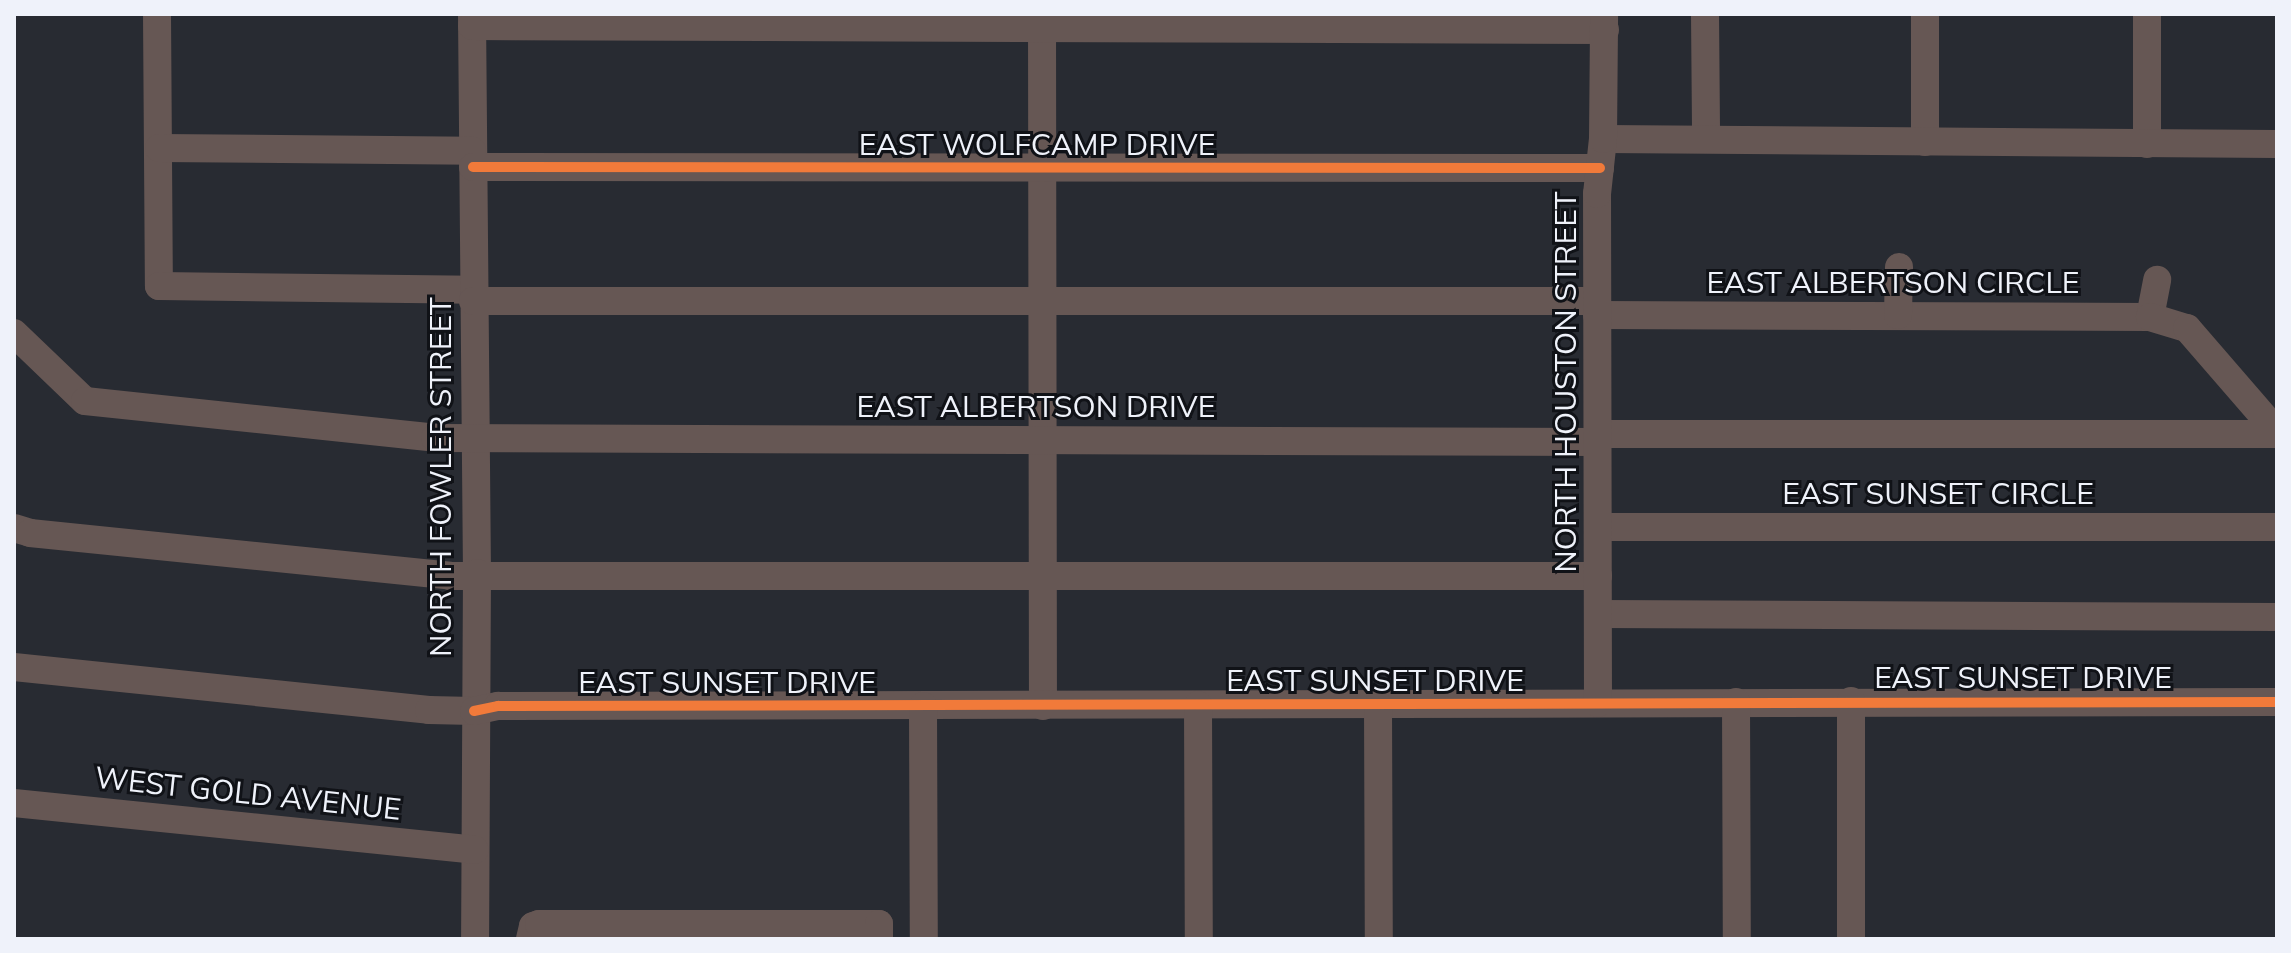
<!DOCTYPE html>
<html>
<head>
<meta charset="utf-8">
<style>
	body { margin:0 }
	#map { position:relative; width:2291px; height:953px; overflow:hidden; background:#282b32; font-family:Mulish,sans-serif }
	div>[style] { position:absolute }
	.minor>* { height:28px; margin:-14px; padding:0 14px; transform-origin:14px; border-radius:14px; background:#665754 }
	.cycleway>* { height:10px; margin:-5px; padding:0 5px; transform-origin:5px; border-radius:5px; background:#f17a3a }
	span { translate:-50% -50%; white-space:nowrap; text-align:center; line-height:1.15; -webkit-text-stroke:6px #101217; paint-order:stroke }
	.street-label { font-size:30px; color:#eff2fa }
	.frame { position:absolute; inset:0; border:16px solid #eff2fa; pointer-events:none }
</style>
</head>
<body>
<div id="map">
	<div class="minor">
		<i style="left:157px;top:14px;width:272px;rotate:89.6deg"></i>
		<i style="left:159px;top:286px;width:314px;rotate:0.7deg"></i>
		<i style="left:472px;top:14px;width:559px;rotate:89.49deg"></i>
		<i style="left:477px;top:573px;width:366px;rotate:90.3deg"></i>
		<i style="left:1042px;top:14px;width:692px;rotate:89.92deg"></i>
		<i style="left:1705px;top:14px;width:125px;rotate:89.5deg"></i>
		<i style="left:1925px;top:14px;width:128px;rotate:90deg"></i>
		<i style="left:2147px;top:14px;width:130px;rotate:90deg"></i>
		<i style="left:472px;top:26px;width:1133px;rotate:0.2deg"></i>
		<i style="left:1603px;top:139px;width:674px;rotate:0.43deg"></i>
		<i style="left:159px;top:148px;width:313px;rotate:0.5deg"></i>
		<i style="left:473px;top:167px;width:1127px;rotate:0.05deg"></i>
		<i style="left:473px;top:301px;width:1123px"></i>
		<i style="left:1597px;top:315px;width:553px;rotate:0.21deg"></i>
		<i style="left:2150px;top:317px;width:38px;rotate:-79deg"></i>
		<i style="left:1898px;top:315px;width:48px;rotate:-88.8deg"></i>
		<i style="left:2150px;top:317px;width:39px;rotate:17deg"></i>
		<i style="left:2187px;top:328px;width:138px;rotate:49.1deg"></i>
		<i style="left:14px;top:333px;width:98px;rotate:43.8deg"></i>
		<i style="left:85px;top:401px;width:352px;rotate:6deg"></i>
		<i style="left:435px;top:438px;width:1163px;rotate:0.2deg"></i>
		<i style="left:1598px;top:434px;width:679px"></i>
		<i style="left:1598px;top:527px;width:679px"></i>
		<i style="left:14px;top:528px;width:17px;rotate:17deg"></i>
		<i style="left:30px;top:533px;width:422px;rotate:5.8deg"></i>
		<i style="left:450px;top:576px;width:1148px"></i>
		<i style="left:1598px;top:614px;width:679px;rotate:0.25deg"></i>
		<i style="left:14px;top:667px;width:417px;rotate:5.9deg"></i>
		<i style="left:429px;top:710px;width:45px;rotate:1.3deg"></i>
		<i style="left:474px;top:711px;width:25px;rotate:-12deg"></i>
		<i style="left:498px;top:706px;width:1779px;rotate:-0.13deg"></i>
		<i style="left:1851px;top:701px;width:238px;rotate:90deg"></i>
		<i style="left:1736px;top:702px;width:237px;rotate:89.8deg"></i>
		<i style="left:1598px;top:703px;width:509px;rotate:-90.11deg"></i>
		<i style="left:1597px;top:194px;width:55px;rotate:-83.8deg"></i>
		<i style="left:1603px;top:139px;width:125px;rotate:-89.5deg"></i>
		<i style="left:1198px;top:705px;width:234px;rotate:89.8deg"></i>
		<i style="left:1378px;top:705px;width:234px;rotate:89.8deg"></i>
		<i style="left:923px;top:706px;width:233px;rotate:89.8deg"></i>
		<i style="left:14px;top:803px;width:463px;rotate:5.8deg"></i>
		<i style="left:530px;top:939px;width:13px;rotate:-77deg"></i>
		<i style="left:533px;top:926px;width:6px;rotate:-18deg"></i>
		<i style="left:539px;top:924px;width:340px"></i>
		<i style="left:879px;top:924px;width:15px;rotate:90deg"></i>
	</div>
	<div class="cycleway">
		<i style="left:473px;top:167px;width:1127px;rotate:0.05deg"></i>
		<i style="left:474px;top:711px;width:25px;rotate:-12deg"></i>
		<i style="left:498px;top:706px;width:1779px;rotate:-0.13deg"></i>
	</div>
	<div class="street-label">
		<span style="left:1037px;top:144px">EAST WOLFCAMP DRIVE</span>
		<span style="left:1893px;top:282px">EAST ALBERTSON CIRCLE</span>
		<span style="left:1565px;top:382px;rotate:-90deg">NORTH HOUSTON STREET</span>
		<span style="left:1036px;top:406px">EAST ALBERTSON DRIVE</span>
		<span style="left:440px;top:477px;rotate:-90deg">NORTH FOWLER STREET</span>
		<span style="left:1938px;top:493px">EAST SUNSET CIRCLE</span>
		<span style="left:2023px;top:677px">EAST SUNSET DRIVE</span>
		<span style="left:1375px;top:680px">EAST SUNSET DRIVE</span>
		<span style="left:727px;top:682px">EAST SUNSET DRIVE</span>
		<span style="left:248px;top:793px;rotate:6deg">WEST GOLD AVENUE</span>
	</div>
	<div class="frame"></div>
</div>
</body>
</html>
